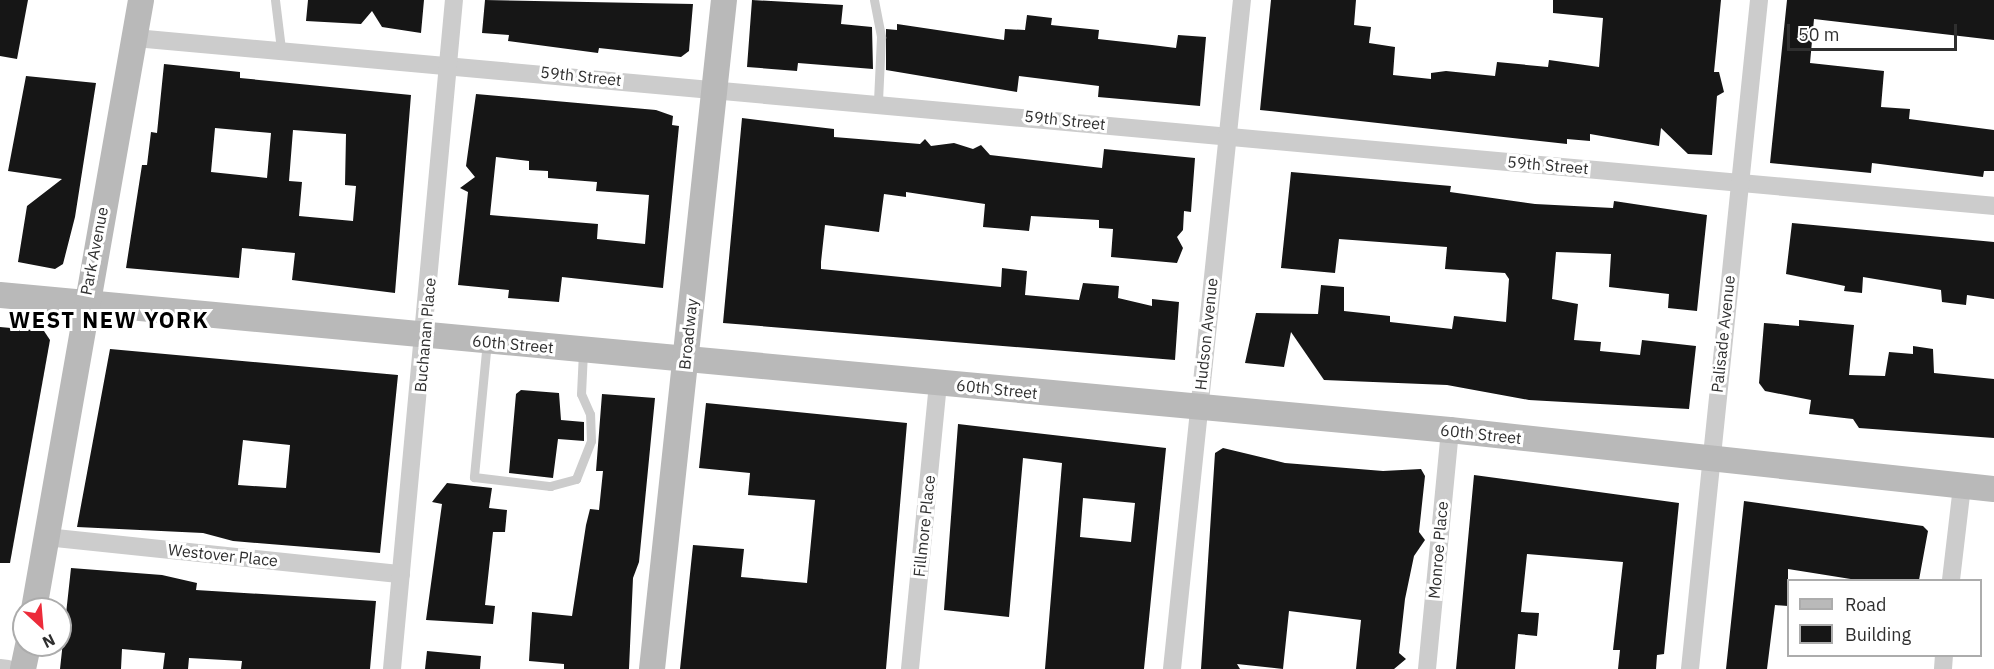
<!DOCTYPE html>
<html>
<head>
<meta charset="utf-8">
<style>
	body { margin:0 }
	#map { position:relative; width:1994px; height:669px; overflow:hidden; background:#fff; font-family:"IBM Plex Sans",sans-serif }
	div>[style] { position:absolute }
	.building>* { inset:0; background:#161616 }
	.lane>* { height:9px; margin:-4.5px; padding:0 4.5px; transform-origin:4.5px; border-radius:4.5px; background:#ccc }
	.street>* { height:18px; margin:-9px; padding:0 9px; transform-origin:9px; border-radius:9px; background:#ccc }
	.secondary>* { height:26px; margin:-13px; padding:0 13px; transform-origin:13px; border-radius:13px; background:#b9b9b9 }
	span { translate:-50% -50%; white-space:nowrap; text-align:center; line-height:1.15; -webkit-text-stroke:6px #fff; paint-order:stroke }
	.street-label { font-size:16px; color:#2f2f2f }
	.district-label { font-size:22px; color:#000; font-weight:700; letter-spacing:1.5px }
	.legend { position:absolute; left:1787px; top:579px; width:195px; height:78px; box-sizing:border-box; background:#fff; border:2px solid #acacac; margin:0; padding:8px 10px; list-style:none; font-size:18px; color:#2f2f2f }
	.legend li { display:flex; align-items:center; gap:12px; height:30px }
	.legend b { width:30px; border:2px solid #acacac }
	.north { position:absolute; left:12px; top:597px; width:60px; height:60px; box-sizing:border-box; background:#fff; border:2px solid #acacac; border-radius:50%; rotate:154deg; font-size:16px; font-weight:700; line-height:24px; text-align:center; color:#2f2f2f }
	.north::after { content:''; display:block; margin:auto; width:21px; height:27px; background:#ec2b3a; clip-path:polygon(50% 0,100% 100%,50% 72%,0 100%) }
	.scale { position:absolute; left:1787px; top:24px; width:170px; height:27px; box-sizing:border-box; border:3px solid #2f2f2f; border-top:0; padding-left:8px; font-size:18px; line-height:21px; white-space:nowrap; color:#2f2f2f; -webkit-text-stroke:4px #fff; paint-order:stroke }
</style>
</head>
<body>
<div id="map">
	<div class="building">
		<i style="clip-path:polygon(0 0,28px 0,17px 59px,0 56px)"></i>
		<i style="clip-path:polygon(308px 0,424px 0,421px 33px,382px 27px,372px 11px,361px 24px,306px 21px)"></i>
		<i style="clip-path:polygon(485px 0,693px 4px,689px 51px,681px 57px,599px 48px,598px 53px,508px 41px,509px 35px,482px 33px)"></i>
		<i style="clip-path:polygon(752px 0,843px 5px,841px 24px,872px 27px,873px 69px,798px 63px,797px 71px,747px 67px)"></i>
		<i style="clip-path:polygon(1271px 0,1356px 0,1354px 25px,1371px 27px,1369px 43px,1395px 47px,1393px 75px,1431px 79px,1431px 73px,1446px 71px,1495px 76px,1497px 62px,1548px 67px,1549px 60px,1599px 67px,1603px 18px,1553px 13px,1553px 0,1721px 0,1714px 72px,1719px 72px,1724px 92px,1717px 96px,1712px 155px,1688px 154px,1661px 128px,1659px 146px,1590px 134px,1590px 141px,1567px 139px,1567px 144px,1260px 110px)"></i>
		<i style="clip-path:polygon(1787px 0,1994px 0,1994px 40px,1814px 19px,1810px 63px,1884px 71px,1881px 107px,1910px 109px,1909px 119px,1994px 130px,1994px 171px,1984px 171px,1983px 177px,1872px 163px,1871px 173px,1770px 163px)"></i>
		<i style="clip-path:polygon(1027px 15px,1052px 18px,1051px 25px,1099px 30px,1098px 39px,1152px 45px,1176px 48px,1178px 35px,1206px 37px,1200px 106px,1098px 97px,1099px 86px,1019px 76px,1017px 92px,886px 70px,886px 29px,897px 30px,897px 24px,1004px 40px,1005px 29px,1025px 30px)"></i>
		<i style="clip-path:polygon(evenodd,164px 64px,240px 72px,240px 78px,411px 95px,395px 293px,292px 280px,295px 253px,242px 248px,239px 278px,126px 268px,142px 165px,147px 165px,151px 132px,157px 133px,164px 64px,215px 128px,271px 133px,267px 178px,211px 172px,215px 128px,164px 64px,293px 130px,346px 134px,345px 185px,356px 186px,353px 221px,299px 216px,302px 182px,289px 181px,293px 130px)"></i>
		<i style="clip-path:polygon(26px 76px,96px 83px,75px 217px,63px 264px,55px 269px,18px 262px,27px 206px,62px 179px,8px 171px)"></i>
		<i style="clip-path:polygon(evenodd,476px 94px,656px 110px,673px 116px,672px 125px,679px 126px,663px 288px,562px 277px,559px 302px,508px 298px,509px 290px,458px 285px,468px 192px,460px 188px,475px 177px,466px 166px,476px 94px,496px 157px,529px 161px,529px 170px,548px 171px,548px 178px,597px 182px,596px 191px,649px 195px,645px 244px,597px 239px,598px 224px,490px 215px,496px 157px)"></i>
		<i style="clip-path:polygon(742px 118px,834px 129px,834px 137px,920px 144px,925px 139px,931px 146px,954px 143px,973px 149px,981px 145px,990px 155px,1102px 168px,1104px 149px,1195px 158px,1191px 212px,1184px 211px,1183px 230px,1177px 237px,1183px 248px,1177px 263px,1111px 257px,1113px 229px,1099px 228px,1099px 220px,1031px 216px,1029px 231px,983px 227px,985px 204px,906px 192px,906px 197px,884px 194px,879px 232px,825px 225px,821px 262px,821px 269px,1001px 287px,1002px 268px,1027px 271px,1025px 295px,1079px 300px,1083px 283px,1119px 286px,1118px 298px,1152px 306px,1152px 299px,1179px 302px,1175px 360px,723px 323px)"></i>
		<i style="clip-path:polygon(1291px 172px,1451px 186px,1450px 192px,1535px 204px,1613px 208px,1614px 201px,1707px 215px,1697px 311px,1668px 308px,1669px 294px,1609px 287px,1611px 254px,1556px 252px,1552px 299px,1578px 304px,1574px 340px,1601px 342px,1600px 351px,1640px 355px,1642px 340px,1696px 346px,1689px 409px,1529px 400px,1447px 385px,1324px 380px,1291px 332px,1284px 367px,1245px 363px,1256px 313px,1318px 314px,1321px 285px,1344px 287px,1344px 311px,1390px 316px,1390px 322px,1452px 329px,1454px 316px,1506px 322px,1509px 279px,1505px 273px,1445px 269px,1447px 247px,1339px 239px,1335px 273px,1281px 268px)"></i>
		<i style="clip-path:polygon(1792px 223px,1994px 242px,1994px 299px,1967px 295px,1966px 305px,1942px 302px,1941px 290px,1863px 277px,1862px 293px,1844px 291px,1845px 286px,1786px 274px)"></i>
		<i style="clip-path:polygon(1799px 320px,1854px 325px,1849px 375px,1885px 376px,1889px 352px,1913px 354px,1913px 346px,1933px 349px,1934px 373px,1994px 379px,1994px 438px,1859px 428px,1853px 419px,1809px 414px,1811px 400px,1765px 391px,1759px 383px,1764px 323px,1799px 326px)"></i>
		<i style="clip-path:polygon(0 327px,44px 331px,50px 340px,10px 563px,0 563px)"></i>
		<i style="clip-path:polygon(evenodd,110px 349px,398px 375px,380px 553px,233px 541px,203px 533px,77px 527px,110px 349px,243px 440px,290px 445px,286px 488px,238px 485px,243px 440px)"></i>
		<i style="clip-path:polygon(521px 390px,559px 393px,561px 420px,584px 422px,584px 441px,558px 439px,553px 478px,509px 473px,516px 394px)"></i>
		<i style="clip-path:polygon(602px 394px,655px 398px,639px 562px,633px 578px,629px 669px,564px 669px,564px 664px,529px 661px,532px 612px,572px 616px,586px 525px,590px 509px,599px 510px,603px 471px,596px 471px)"></i>
		<i style="clip-path:polygon(706px 403px,907px 423px,886px 669px,680px 669px,693px 545px,744px 549px,741px 577px,807px 583px,815px 500px,748px 495px,750px 473px,699px 468px)"></i>
		<i style="clip-path:polygon(evenodd,958px 424px,1166px 448px,1144px 669px,1045px 669px,1062px 463px,1023px 458px,1009px 617px,944px 610px,958px 424px,1083px 498px,1135px 503px,1131px 542px,1080px 537px,1083px 498px)"></i>
		<i style="clip-path:polygon(1223px 448px,1285px 463px,1383px 471px,1421px 469px,1425px 476px,1419px 532px,1425px 540px,1414px 556px,1405px 599px,1399px 653px,1406px 659px,1394px 669px,1356px 669px,1361px 620px,1289px 611px,1283px 669px,1237px 664px,1240px 669px,1201px 669px,1215px 453px)"></i>
		<i style="clip-path:polygon(1474px 475px,1679px 503px,1664px 654px,1657px 655px,1656px 669px,1618px 669px,1620px 650px,1613px 650px,1623px 562px,1527px 554px,1521px 612px,1539px 613px,1537px 636px,1518px 634px,1515px 669px,1456px 669px)"></i>
		<i style="clip-path:polygon(447px 483px,492px 488px,489px 508px,507px 510px,505px 532px,493px 532px,485px 605px,495px 606px,493px 624px,426px 620px,442px 504px,432px 502px)"></i>
		<i style="clip-path:polygon(1744px 501px,1923px 526px,1928px 531px,1919px 580px,1857px 580px,1788px 569px,1788px 606px,1775px 605px,1767px 669px,1726px 669px)"></i>
		<i style="clip-path:polygon(71px 568px,162px 575px,197px 583px,196px 590px,376px 601px,370px 669px,241px 669px,242px 661px,189px 658px,188px 669px,163px 669px,165px 653px,122px 649px,121px 669px,60px 669px)"></i>
		<i style="clip-path:polygon(427px 651px,481px 656px,480px 669px,425px 669px)"></i>
	</div>
	<div class="lane">
		<i style="left:275px;top:0;width:49px;rotate:83deg"></i>
		<i style="left:874px;top:0;width:38px;rotate:79deg"></i>
		<i style="left:881px;top:37px;width:64px;rotate:92.7deg"></i>
		<i style="left:487px;top:341px;width:137px;rotate:95.5deg"></i>
		<i style="left:474px;top:477px;width:77px;rotate:6.8deg"></i>
		<i style="left:550px;top:486px;width:27px;rotate:-15deg"></i>
		<i style="left:576px;top:479px;width:41px;rotate:-68.5deg"></i>
		<i style="left:591px;top:441px;width:27px;rotate:-92deg"></i>
		<i style="left:590px;top:414px;width:22px;rotate:-114deg"></i>
		<i style="left:581px;top:394px;width:43px;rotate:-87.3deg"></i>
	</div>
	<div class="street">
		<i style="left:135px;top:38px;width:1867px;rotate:5.16deg"></i>
		<i style="left:46px;top:537px;width:357px;rotate:6deg"></i>
		<i style="left:1951px;top:580px;width:95px;rotate:-83.3deg"></i>
		<i style="left:0;top:668px;width:8px;rotate:7deg"></i>
		<i style="left:392px;top:669px;width:672px;rotate:-84.71deg"></i>
		<i style="left:910px;top:669px;width:288px;rotate:-84.4deg"></i>
		<i style="left:1172px;top:669px;width:673px;rotate:-84.03deg"></i>
		<i style="left:1427px;top:669px;width:240px;rotate:-84.5deg"></i>
		<i style="left:1690px;top:669px;width:673px;rotate:-84.11deg"></i>
		<i style="left:1943px;top:669px;width:13px;rotate:-86deg"></i>
	</div>
	<div class="secondary">
		<i style="left:0;top:295px;width:1456px;rotate:5.32deg"></i>
		<i style="left:1450px;top:430px;width:547px;rotate:6.19deg"></i>
		<i style="left:34px;top:609px;width:618px;rotate:-80.03deg"></i>
		<i style="left:23px;top:669px;width:25px;rotate:-78deg"></i>
		<i style="left:652px;top:669px;width:673px;rotate:-83.86deg"></i>
	</div>
	<div class="street-label">
		<span style="left:581px;top:76px;rotate:6deg">59th Street</span>
		<span style="left:1065px;top:120px;rotate:6deg">59th Street</span>
		<span style="left:1548px;top:165px;rotate:5deg">59th Street</span>
		<span style="left:94px;top:251px;rotate:-79deg">Park Avenue</span>
		<span style="left:688px;top:334px;rotate:-84deg">Broadway</span>
		<span style="left:1206px;top:334px;rotate:-84deg">Hudson Avenue</span>
		<span style="left:1723px;top:334px;rotate:-84deg">Palisade Avenue</span>
		<span style="left:425px;top:335px;rotate:-85deg">Buchanan Place</span>
		<span style="left:513px;top:344px;rotate:5deg">60th Street</span>
		<span style="left:997px;top:389px;rotate:6deg">60th Street</span>
		<span style="left:1481px;top:434px;rotate:6deg">60th Street</span>
		<span style="left:924px;top:526px;rotate:-84deg">Fillmore Place</span>
		<span style="left:1438px;top:550px;rotate:-85deg">Monroe Place</span>
		<span style="left:223px;top:555px;rotate:6deg">Westover Place</span>
	</div>
	<div class="district-label">
		<span style="left:109px;top:320px">WEST NEW YORK</span>
	</div>
	<ul class="legend">
	<li><b style="height:8px;background:#b9b9b9"></b>Road</li>
	<li><b style="height:16px;background:#161616"></b>Building</li>
	</ul>
	<div class="north">N</div>
	<div class="scale">50 m</div>
</div>
</body>
</html>
